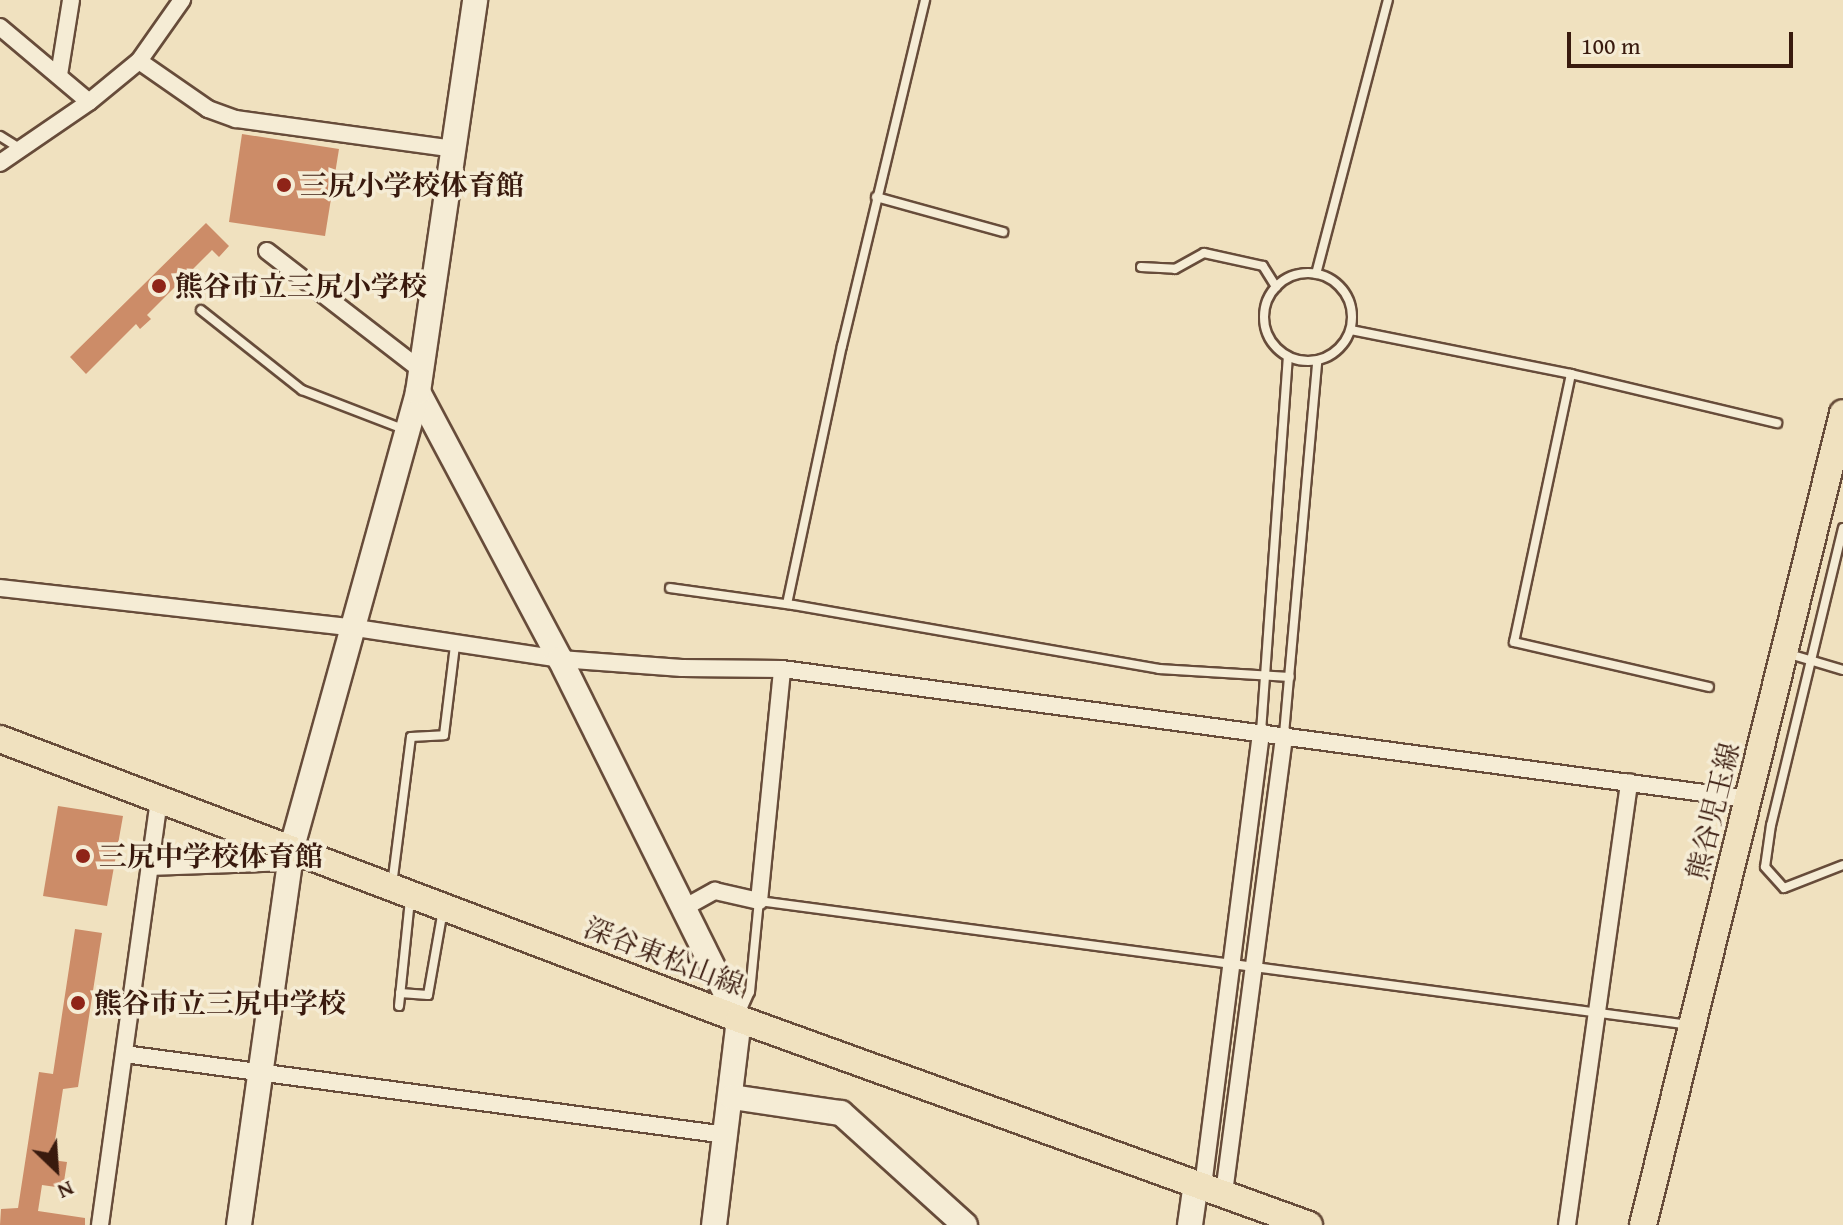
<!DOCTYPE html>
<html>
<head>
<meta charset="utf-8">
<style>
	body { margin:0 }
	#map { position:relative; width:1843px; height:1225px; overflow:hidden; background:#f0e1bf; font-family:"Gentium Book Plus","Noto Serif JP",serif }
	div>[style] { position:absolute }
	.building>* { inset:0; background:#cc8c68 }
	.roads { filter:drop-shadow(2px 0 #674c3a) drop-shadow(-2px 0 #674c3a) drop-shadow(0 2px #674c3a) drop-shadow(0 -2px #674c3a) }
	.lane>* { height:8px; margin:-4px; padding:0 4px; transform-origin:4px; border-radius:4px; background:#f5ecd5 }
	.lane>.ring { margin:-4px; padding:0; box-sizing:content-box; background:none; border:8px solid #f5ecd5; border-radius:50% }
	.street>* { height:16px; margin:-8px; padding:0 8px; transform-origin:8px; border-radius:8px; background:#f5ecd5 }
	.secondary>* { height:24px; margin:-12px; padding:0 12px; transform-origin:12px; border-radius:12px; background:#f5ecd5 }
	.primary>* { height:26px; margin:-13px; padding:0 13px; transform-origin:13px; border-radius:13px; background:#f0e1bf }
	.dots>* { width:22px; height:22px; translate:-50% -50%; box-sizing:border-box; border:4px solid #f5ecd5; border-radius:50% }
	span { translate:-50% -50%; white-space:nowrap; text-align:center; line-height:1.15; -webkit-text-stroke:7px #f5ecd5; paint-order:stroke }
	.poi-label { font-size:28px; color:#391a0e; font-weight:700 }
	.left { translate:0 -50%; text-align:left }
	.street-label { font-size:28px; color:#391a0e }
	.north { position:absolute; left:16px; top:1129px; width:80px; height:80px; -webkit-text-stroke:6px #f5ecd5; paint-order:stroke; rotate:155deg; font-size:22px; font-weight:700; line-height:32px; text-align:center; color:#391a0e }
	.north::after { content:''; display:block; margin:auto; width:28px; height:36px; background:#391a0e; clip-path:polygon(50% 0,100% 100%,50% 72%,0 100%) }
	.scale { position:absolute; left:1567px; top:32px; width:226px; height:36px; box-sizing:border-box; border:4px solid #391a0e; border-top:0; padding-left:10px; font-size:24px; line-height:28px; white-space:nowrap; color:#391a0e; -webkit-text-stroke:6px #f5ecd5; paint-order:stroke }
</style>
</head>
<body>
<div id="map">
	<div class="building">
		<i style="clip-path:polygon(242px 134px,339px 149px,325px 236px,229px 222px)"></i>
		<i style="clip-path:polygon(206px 223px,229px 246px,219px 257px,212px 250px,147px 315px,151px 319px,140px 329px,136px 324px,86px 374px,70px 357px)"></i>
		<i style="clip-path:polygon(58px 806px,123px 816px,107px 906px,43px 896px)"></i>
		<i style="clip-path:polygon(75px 929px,102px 933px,78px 1087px,63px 1089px,52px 1160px,67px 1162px,63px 1188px,42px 1185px,38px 1211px,85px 1218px,85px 1225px,0 1225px,1px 1209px,18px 1208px,39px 1072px,53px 1074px)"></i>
	</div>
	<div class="roads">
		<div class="lane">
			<i style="left:0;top:136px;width:25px;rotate:32deg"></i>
			<i style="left:876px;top:197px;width:132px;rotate:15.4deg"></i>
			<i style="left:1141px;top:267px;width:34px;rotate:3deg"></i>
			<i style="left:1175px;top:269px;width:33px;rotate:-29deg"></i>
			<i style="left:1204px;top:253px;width:60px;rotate:12.4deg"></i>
			<i style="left:1263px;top:266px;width:25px;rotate:58deg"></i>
			<i class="ring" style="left:1264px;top:273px;width:80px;height:80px"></i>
			<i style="left:1316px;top:274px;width:283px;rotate:-75.3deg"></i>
			<i style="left:201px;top:310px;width:129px;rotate:38.4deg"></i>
			<i style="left:302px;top:390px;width:108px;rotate:21.1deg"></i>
			<i style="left:1351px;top:330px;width:224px;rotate:11.3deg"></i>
			<i style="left:1571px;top:374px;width:212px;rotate:13.4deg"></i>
			<i style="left:1571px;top:374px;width:274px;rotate:102deg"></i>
			<i style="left:1514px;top:642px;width:200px;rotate:13deg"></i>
			<i style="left:1843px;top:528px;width:306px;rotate:103.6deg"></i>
			<i style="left:1771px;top:825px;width:42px;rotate:98.1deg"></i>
			<i style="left:1765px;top:867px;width:28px;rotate:48deg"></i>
			<i style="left:1784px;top:888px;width:63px;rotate:-21.3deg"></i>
			<i style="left:670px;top:588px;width:124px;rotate:7.9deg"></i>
			<i style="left:793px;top:605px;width:372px;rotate:9.9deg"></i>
			<i style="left:1159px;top:669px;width:131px;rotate:3.5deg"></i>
			<i style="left:787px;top:604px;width:264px;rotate:-78deg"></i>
			<i style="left:842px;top:346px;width:356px;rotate:-76.5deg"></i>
			<i style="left:1786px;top:653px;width:59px;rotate:16.6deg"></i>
			<i style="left:1261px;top:732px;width:376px;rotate:-85.9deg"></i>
			<i style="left:1284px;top:734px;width:374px;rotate:-84.9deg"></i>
			<i style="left:392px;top:885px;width:149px;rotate:-82.7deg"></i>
			<i style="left:411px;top:737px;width:33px;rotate:-3deg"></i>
			<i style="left:444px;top:735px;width:91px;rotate:-83deg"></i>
			<i style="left:400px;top:993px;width:28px;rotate:4deg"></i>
			<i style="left:428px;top:995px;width:86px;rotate:-80deg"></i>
			<i style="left:399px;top:1006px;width:108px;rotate:-84.1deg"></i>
			<i style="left:740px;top:1014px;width:24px;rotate:-66deg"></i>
			<i style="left:750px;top:992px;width:91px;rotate:-84.4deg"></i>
			<i style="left:759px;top:901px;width:938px;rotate:7.59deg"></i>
		</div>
		<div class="street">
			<i style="left:0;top:27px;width:116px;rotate:40.1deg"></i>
			<i style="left:89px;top:102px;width:65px;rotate:-39.4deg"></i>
			<i style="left:139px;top:61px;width:75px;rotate:-54.8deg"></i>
			<i style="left:139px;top:61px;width:84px;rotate:34.8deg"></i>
			<i style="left:208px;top:109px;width:30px;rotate:20deg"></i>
			<i style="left:236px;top:119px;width:221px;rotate:7.8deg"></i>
			<i style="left:59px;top:75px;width:76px;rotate:-80.9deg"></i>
			<i style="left:0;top:163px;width:108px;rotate:-34.4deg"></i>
			<i style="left:267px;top:251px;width:196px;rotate:37.7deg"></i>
			<i style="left:0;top:588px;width:358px;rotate:6.4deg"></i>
			<i style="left:356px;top:628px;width:206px;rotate:8.6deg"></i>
			<i style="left:560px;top:659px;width:122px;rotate:4.2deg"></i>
			<i style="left:682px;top:668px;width:100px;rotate:0.6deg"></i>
			<i style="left:782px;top:669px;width:976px;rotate:7.66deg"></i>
			<i style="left:149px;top:867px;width:141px;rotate:-2deg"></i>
			<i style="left:682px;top:909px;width:38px;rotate:-29deg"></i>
			<i style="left:715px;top:891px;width:45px;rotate:12.8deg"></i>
			<i style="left:759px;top:901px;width:233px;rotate:-84.3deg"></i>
			<i style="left:124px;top:1054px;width:607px;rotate:7.66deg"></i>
			<i style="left:1203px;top:1186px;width:458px;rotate:-82.7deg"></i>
			<i style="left:1224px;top:1193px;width:462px;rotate:-82.5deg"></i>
			<i style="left:100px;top:1225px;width:431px;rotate:-82.1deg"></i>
			<i style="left:1567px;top:1225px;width:447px;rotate:-82deg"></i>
		</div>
		<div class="secondary">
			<i style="left:418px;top:392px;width:302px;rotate:62deg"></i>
			<i style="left:560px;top:659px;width:402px;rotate:63.6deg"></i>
			<i style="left:739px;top:1019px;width:208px;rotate:96.9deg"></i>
			<i style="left:732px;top:1097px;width:110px;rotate:8.4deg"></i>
			<i style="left:841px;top:1113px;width:167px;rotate:42.1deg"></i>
			<i style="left:239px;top:1225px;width:382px;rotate:-82deg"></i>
			<i style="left:292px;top:847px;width:472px;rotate:-74.5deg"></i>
			<i style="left:418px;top:392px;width:396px;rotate:-81.7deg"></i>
			<i style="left:1190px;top:1225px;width:42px;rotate:-81.9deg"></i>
		</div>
		<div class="primary">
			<i style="left:0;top:739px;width:790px;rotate:20.75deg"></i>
			<i style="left:739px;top:1019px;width:606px;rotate:19.87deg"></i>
			<i style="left:1643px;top:1225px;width:836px;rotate:-76.16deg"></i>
		</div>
	</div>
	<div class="dots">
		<i style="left:284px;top:185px;background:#8f2418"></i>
		<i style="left:159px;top:286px;background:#8f2418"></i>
		<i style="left:83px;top:856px;background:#8f2418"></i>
		<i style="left:78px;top:1003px;background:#8f2418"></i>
	</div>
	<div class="poi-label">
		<span class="left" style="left:300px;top:185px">三尻小学校体育館</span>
		<span class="left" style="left:175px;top:286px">熊谷市立三尻小学校</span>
		<span class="left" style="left:99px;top:856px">三尻中学校体育館</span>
		<span class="left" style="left:94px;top:1003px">熊谷市立三尻中学校</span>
	</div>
	<div class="street-label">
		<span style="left:1713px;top:811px;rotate:-76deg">熊谷児玉線</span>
		<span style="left:664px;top:956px;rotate:21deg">深谷東松山線</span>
	</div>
	<div class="north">N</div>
	<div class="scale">100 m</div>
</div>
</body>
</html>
